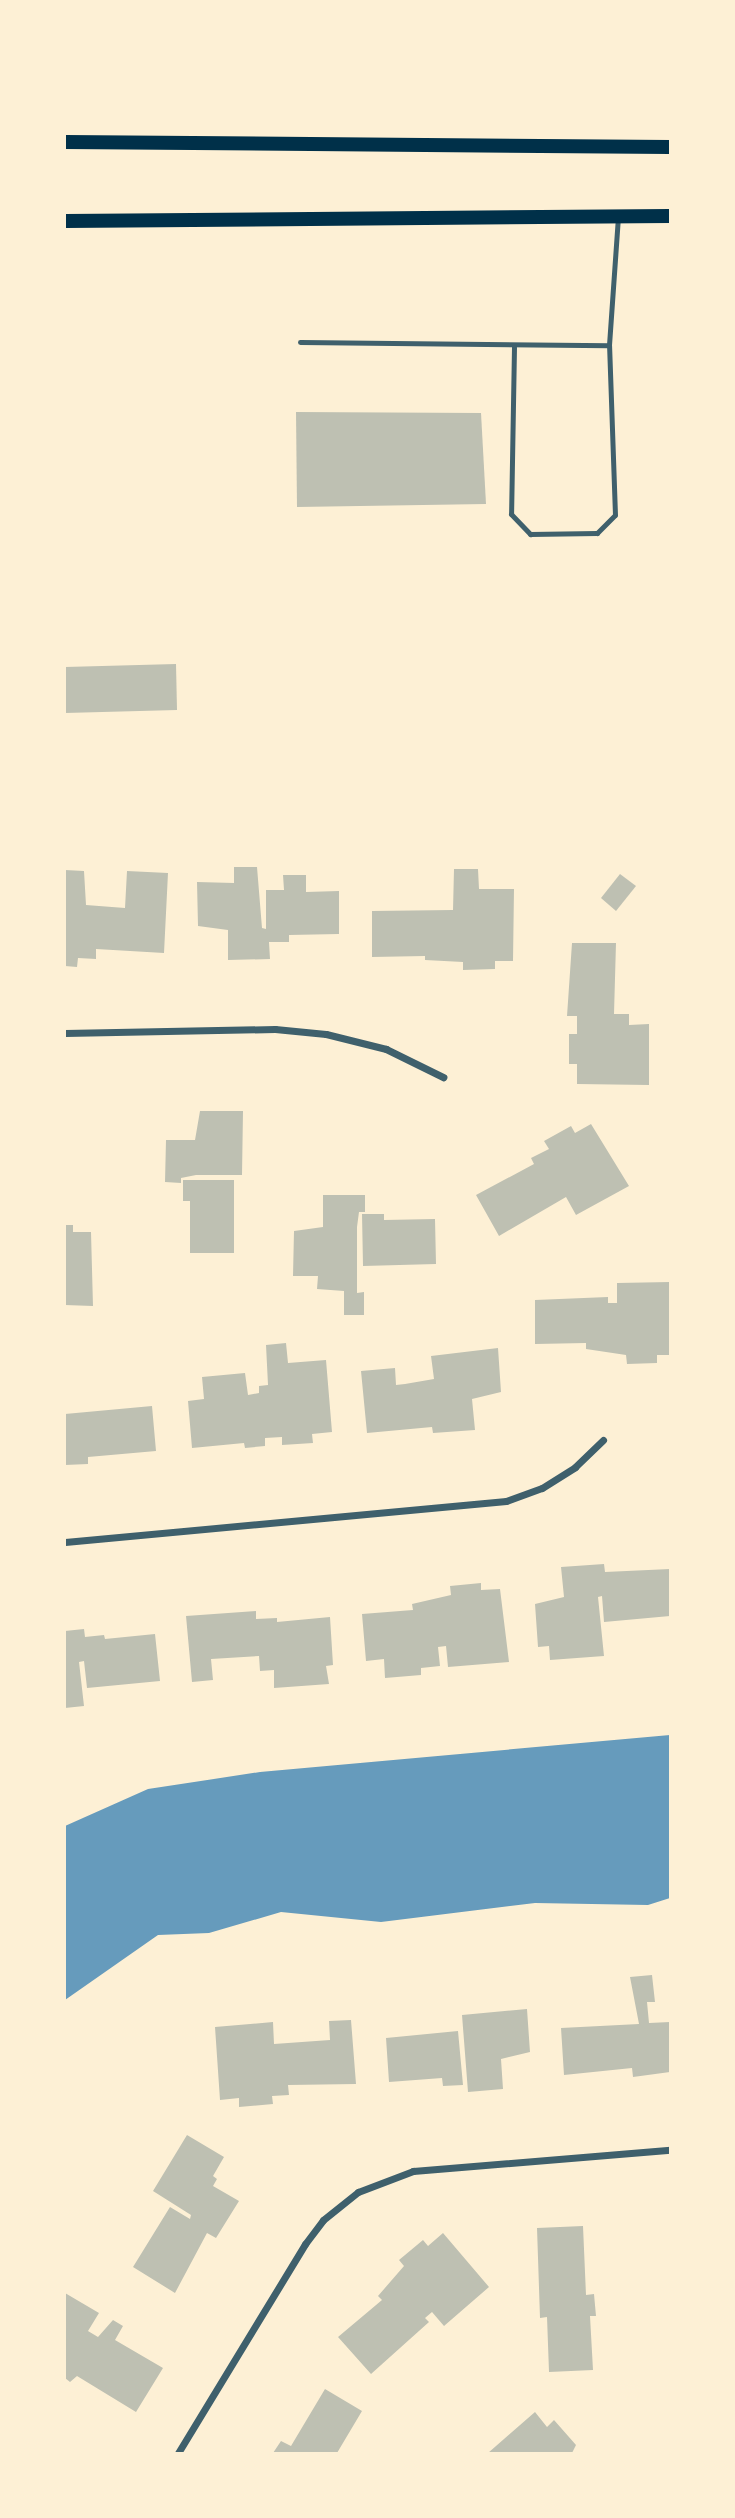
<!DOCTYPE html>
<html>
<head>
<meta charset="utf-8">
<style>
	body { margin:0 }
	#map { position:relative; width:735px; height:2518px; overflow:hidden; background:#fdf0d5; font-family:"Fira Sans",sans-serif }
	div>[style] { position:absolute }
	.water>* { inset:0; background:#669bbc }
	.building>* { inset:0; background:#bec0b2 }
	.service>* { height:5px; margin:-2.5px; padding:0 2.5px; transform-origin:2.5px; border-radius:2.5px; background:#3f606c }
	.minor>* { height:7px; margin:-3.5px; padding:0 3.5px; transform-origin:3.5px; border-radius:3.5px; background:#3f606c }
	.secondary>* { height:14px; margin:-7px; padding:0 7px; transform-origin:7px; border-radius:7px; background:#003049 }
	span { translate:-50% -50%; white-space:nowrap; text-align:center; line-height:1.15; -webkit-text-stroke:5px #fdf0d5; paint-order:stroke }
	.frame { position:absolute; inset:0; border:66px solid #fdf0d5; pointer-events:none }
</style>
</head>
<body>
<div id="map">
	<div class="water">
		<i style="clip-path:polygon(670px 1735px,670px 1898px,648px 1905px,535px 1903px,381px 1922px,281px 1912px,209px 1933px,158px 1935px,65px 2000px,65px 1826px,148px 1789px,260px 1772px)"></i>
	</div>
	<div class="building">
		<i style="clip-path:polygon(296px 412px,481px 413px,486px 504px,297px 507px)"></i>
		<i style="clip-path:polygon(176px 664px,177px 710px,65px 713px,65px 667px)"></i>
		<i style="clip-path:polygon(234px 867px,257px 867px,262px 928px,266px 929px,266px 890px,284px 890px,283px 875px,306px 875px,306px 892px,339px 891px,339px 934px,289px 935px,289px 942px,269px 942px,270px 959px,228px 960px,228px 930px,198px 926px,197px 882px,234px 883px)"></i>
		<i style="clip-path:polygon(454px 869px,478px 869px,479px 889px,514px 889px,513px 961px,495px 961px,495px 969px,463px 970px,463px 962px,425px 960px,425px 956px,372px 957px,372px 911px,453px 910px)"></i>
		<i style="clip-path:polygon(65px 870px,84px 871px,86px 905px,125px 908px,127px 871px,168px 873px,164px 953px,96px 949px,96px 959px,78px 958px,77px 967px,65px 966px)"></i>
		<i style="clip-path:polygon(620px 874px,636px 886px,616px 911px,601px 898px)"></i>
		<i style="clip-path:polygon(572px 943px,616px 943px,614px 1014px,629px 1014px,629px 1025px,649px 1024px,649px 1085px,577px 1084px,577px 1064px,569px 1064px,569px 1034px,577px 1034px,577px 1016px,567px 1016px)"></i>
		<i style="clip-path:polygon(200px 1111px,243px 1111px,242px 1175px,196px 1175px,181px 1178px,181px 1183px,165px 1182px,166px 1140px,195px 1140px)"></i>
		<i style="clip-path:polygon(591px 1124px,629px 1186px,576px 1215px,566px 1197px,499px 1236px,476px 1195px,534px 1164px,531px 1158px,549px 1149px,544px 1141px,571px 1126px,575px 1133px)"></i>
		<i style="clip-path:polygon(183px 1180px,234px 1180px,234px 1253px,190px 1253px,190px 1201px,183px 1201px)"></i>
		<i style="clip-path:polygon(323px 1195px,365px 1195px,365px 1212px,359px 1212px,357px 1227px,357px 1293px,364px 1292px,364px 1315px,344px 1315px,344px 1291px,317px 1289px,318px 1276px,293px 1276px,294px 1231px,323px 1227px)"></i>
		<i style="clip-path:polygon(362px 1214px,384px 1214px,384px 1220px,435px 1219px,436px 1264px,363px 1266px)"></i>
		<i style="clip-path:polygon(65px 1225px,73px 1225px,73px 1232px,91px 1232px,93px 1306px,65px 1305px)"></i>
		<i style="clip-path:polygon(670px 1282px,670px 1355px,657px 1355px,657px 1363px,627px 1364px,626px 1355px,586px 1349px,586px 1343px,535px 1344px,535px 1300px,608px 1297px,608px 1303px,617px 1303px,617px 1283px)"></i>
		<i style="clip-path:polygon(286px 1343px,288px 1363px,326px 1360px,332px 1432px,312px 1434px,313px 1443px,282px 1445px,282px 1437px,265px 1438px,265px 1446px,245px 1448px,244px 1443px,192px 1448px,188px 1401px,204px 1399px,202px 1377px,245px 1373px,248px 1395px,259px 1393px,259px 1386px,268px 1385px,266px 1345px)"></i>
		<i style="clip-path:polygon(498px 1348px,501px 1392px,472px 1399px,475px 1430px,433px 1433px,432px 1427px,367px 1433px,361px 1371px,395px 1368px,396px 1385px,405px 1384px,434px 1379px,431px 1356px)"></i>
		<i style="clip-path:polygon(152px 1406px,156px 1451px,88px 1457px,88px 1464px,65px 1465px,65px 1414px)"></i>
		<i style="clip-path:polygon(604px 1564px,605px 1572px,670px 1569px,670px 1616px,604px 1622px,602px 1596px,598px 1597px,604px 1656px,550px 1660px,549px 1646px,538px 1647px,535px 1604px,564px 1597px,561px 1567px)"></i>
		<i style="clip-path:polygon(481px 1583px,481px 1590px,500px 1589px,509px 1662px,448px 1667px,446px 1646px,438px 1647px,440px 1666px,421px 1668px,421px 1675px,385px 1678px,384px 1659px,366px 1661px,362px 1614px,413px 1610px,412px 1604px,451px 1595px,450px 1586px)"></i>
		<i style="clip-path:polygon(256px 1611px,256px 1619px,277px 1618px,277px 1622px,330px 1617px,333px 1665px,326px 1666px,329px 1684px,274px 1688px,274px 1670px,260px 1671px,259px 1656px,211px 1659px,213px 1680px,192px 1682px,186px 1616px)"></i>
		<i style="clip-path:polygon(84px 1629px,85px 1637px,104px 1635px,105px 1639px,155px 1634px,160px 1681px,87px 1688px,84px 1661px,79px 1662px,84px 1706px,65px 1708px,65px 1631px)"></i>
		<i style="clip-path:polygon(652px 1975px,655px 2002px,647px 2002px,649px 2023px,670px 2022px,670px 2072px,633px 2077px,632px 2068px,564px 2075px,561px 2028px,639px 2024px,630px 1977px)"></i>
		<i style="clip-path:polygon(527px 2009px,530px 2052px,501px 2059px,503px 2089px,468px 2092px,462px 2015px)"></i>
		<i style="clip-path:polygon(351px 2020px,356px 2084px,288px 2085px,289px 2095px,272px 2096px,273px 2104px,239px 2107px,239px 2098px,220px 2100px,215px 2027px,273px 2022px,274px 2044px,330px 2040px,329px 2021px)"></i>
		<i style="clip-path:polygon(458px 2031px,463px 2085px,443px 2086px,442px 2078px,389px 2082px,386px 2038px)"></i>
		<i style="clip-path:polygon(187px 2135px,224px 2157px,213px 2176px,217px 2179px,213px 2186px,239px 2201px,216px 2238px,207px 2233px,175px 2293px,133px 2267px,170px 2207px,190px 2219px,191px 2215px,153px 2191px)"></i>
		<i style="clip-path:polygon(583px 2226px,586px 2295px,594px 2294px,596px 2316px,590px 2316px,593px 2370px,549px 2372px,547px 2317px,540px 2318px,537px 2228px)"></i>
		<i style="clip-path:polygon(443px 2233px,489px 2287px,444px 2326px,432px 2312px,425px 2318px,429px 2322px,371px 2374px,338px 2337px,382px 2300px,378px 2296px,404px 2266px,399px 2260px,423px 2240px,428px 2246px)"></i>
		<i style="clip-path:polygon(65px 2293px,99px 2313px,88px 2331px,98px 2337px,113px 2320px,123px 2326px,115px 2340px,163px 2368px,136px 2412px,77px 2376px,70px 2382px,65px 2378px)"></i>
		<i style="clip-path:polygon(325px 2389px,362px 2411px,337px 2453px,273px 2453px,281px 2441px,291px 2446px)"></i>
		<i style="clip-path:polygon(535px 2412px,547px 2427px,554px 2420px,576px 2445px,572px 2453px,488px 2453px)"></i>
	</div>
	<div class="service">
		<i style="left:300px;top:342px;width:309px;rotate:0.6deg"></i>
		<i style="left:609px;top:345px;width:128px;rotate:-86deg"></i>
		<i style="left:514px;top:347px;width:167px;rotate:91deg"></i>
		<i style="left:511px;top:514px;width:28px;rotate:46deg"></i>
		<i style="left:530px;top:534px;width:67px;rotate:-0.9deg"></i>
		<i style="left:597px;top:533px;width:25px;rotate:-45deg"></i>
		<i style="left:615px;top:515px;width:170px;rotate:-92deg"></i>
	</div>
	<div class="minor">
		<i style="left:65px;top:1033px;width:210px;rotate:-1.1deg"></i>
		<i style="left:275px;top:1029px;width:51px;rotate:5.6deg"></i>
		<i style="left:326px;top:1034px;width:62px;rotate:14deg"></i>
		<i style="left:386px;top:1049px;width:64px;rotate:26.2deg"></i>
		<i style="left:65px;top:1542px;width:443px;rotate:-5.3deg"></i>
		<i style="left:506px;top:1501px;width:38px;rotate:-20deg"></i>
		<i style="left:542px;top:1488px;width:39px;rotate:-32deg"></i>
		<i style="left:575px;top:1467px;width:39px;rotate:-44deg"></i>
		<i style="left:178px;top:2453px;width:245px;rotate:-58.7deg"></i>
		<i style="left:305px;top:2244px;width:30px;rotate:-53deg"></i>
		<i style="left:323px;top:2220px;width:45px;rotate:-38.7deg"></i>
		<i style="left:358px;top:2192px;width:59px;rotate:-20.9deg"></i>
		<i style="left:413px;top:2171px;width:258px;rotate:-4.7deg"></i>
	</div>
	<div class="secondary">
		<i style="left:65px;top:142px;width:605px;rotate:0.47deg"></i>
		<i style="left:65px;top:221px;width:605px;rotate:-0.47deg"></i>
	</div>
	<div class="frame"></div>
</div>
</body>
</html>
